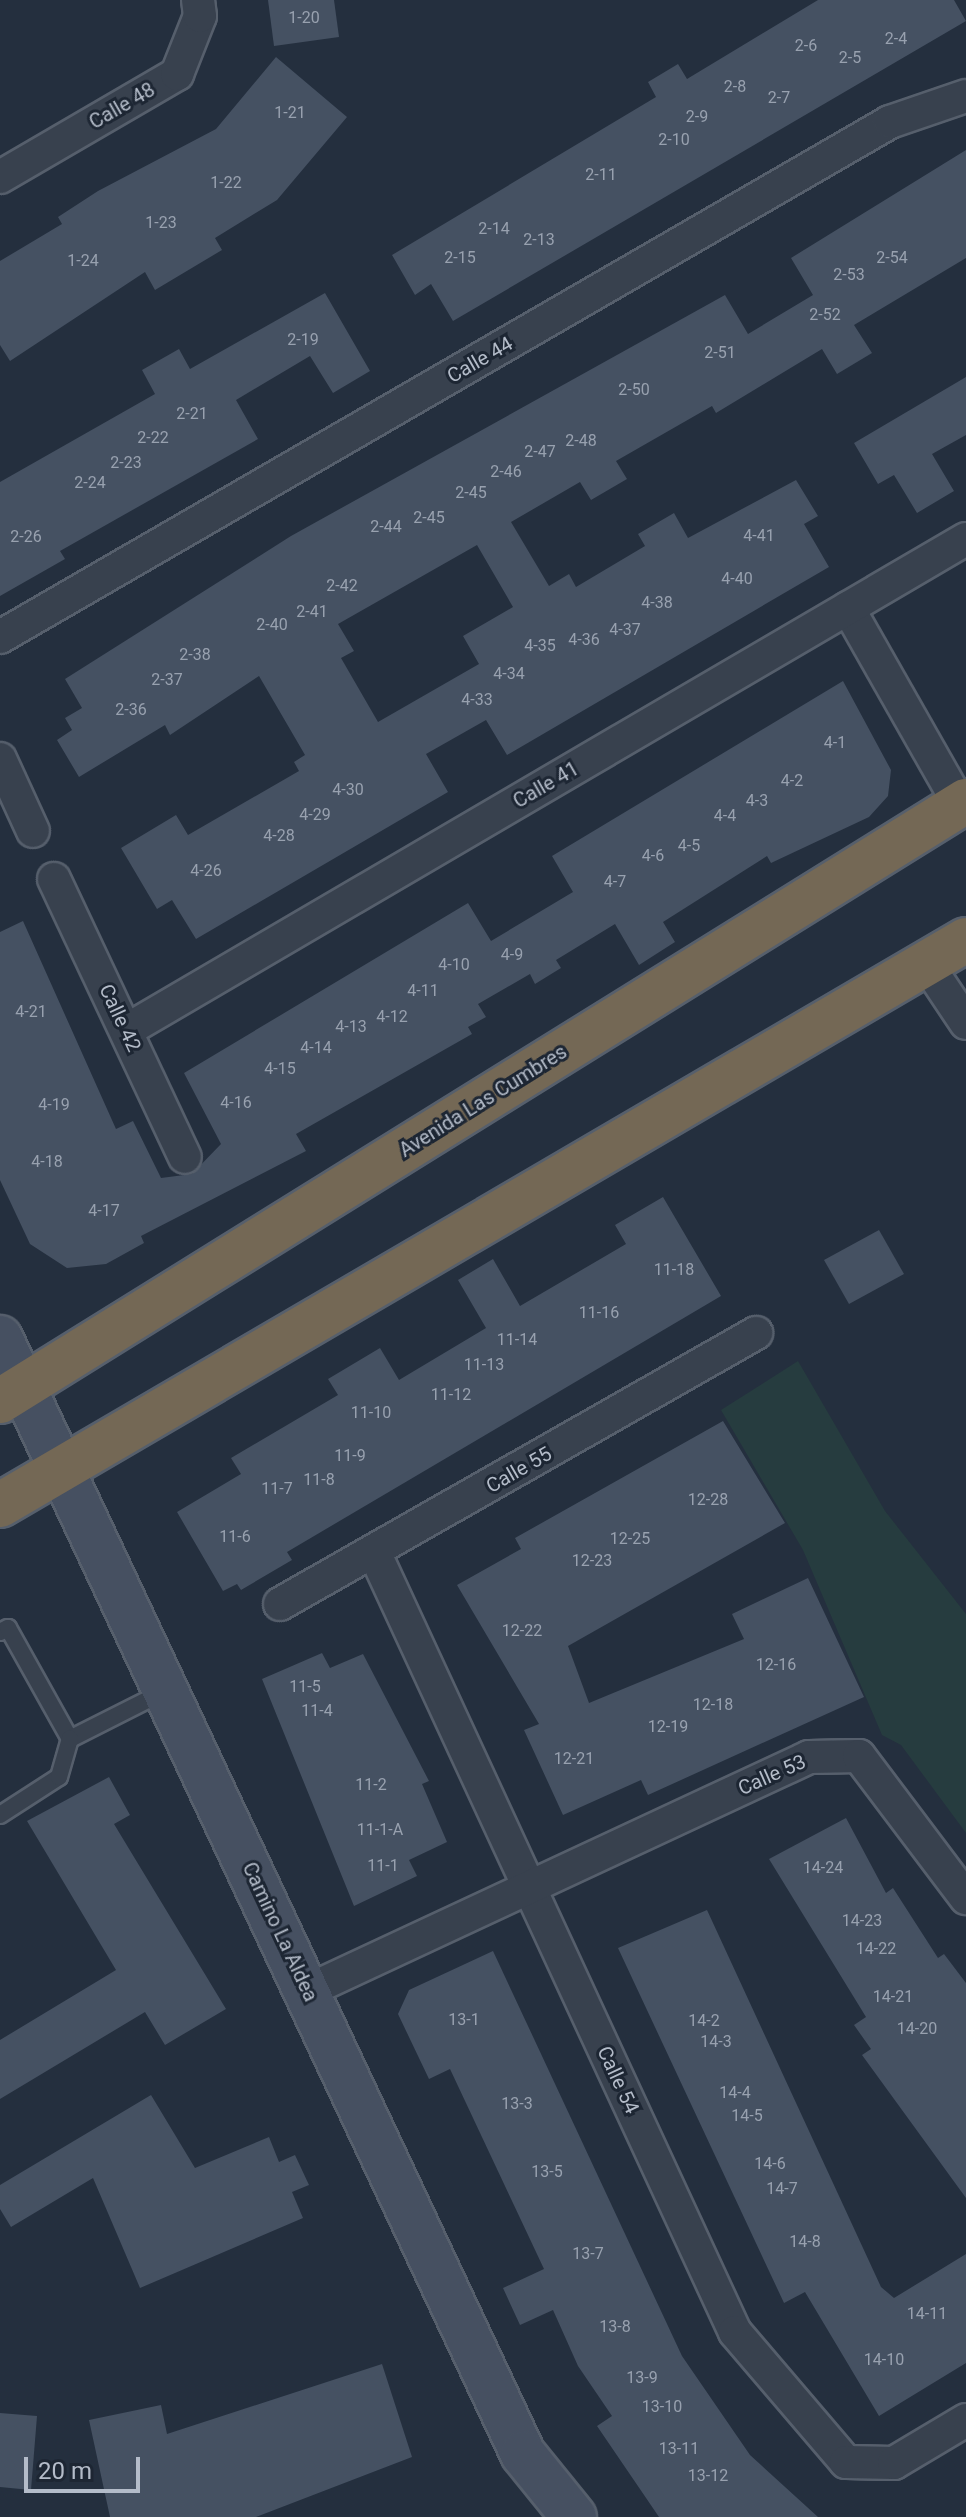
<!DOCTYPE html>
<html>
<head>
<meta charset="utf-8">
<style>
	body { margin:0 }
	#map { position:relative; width:966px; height:2517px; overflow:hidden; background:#242f3e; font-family:Roboto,sans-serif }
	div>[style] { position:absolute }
	.green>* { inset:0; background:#263c3f }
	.building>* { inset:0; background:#455162 }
	.roads { filter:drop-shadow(2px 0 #565f6c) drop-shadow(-2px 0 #565f6c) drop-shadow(0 2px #565f6c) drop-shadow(0 -2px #565f6c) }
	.lane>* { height:16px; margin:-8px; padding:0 8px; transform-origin:8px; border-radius:8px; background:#38414e }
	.street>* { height:32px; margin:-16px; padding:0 16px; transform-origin:16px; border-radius:16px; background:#38414e }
	.secondary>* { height:44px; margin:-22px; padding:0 22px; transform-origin:22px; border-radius:22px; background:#465061 }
	.highway>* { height:44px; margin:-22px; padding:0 22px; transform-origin:22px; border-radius:22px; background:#746855 }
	span { translate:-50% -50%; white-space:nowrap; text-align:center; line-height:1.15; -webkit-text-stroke:6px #1d2633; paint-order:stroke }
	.number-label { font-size:16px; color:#98a1af }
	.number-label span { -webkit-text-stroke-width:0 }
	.street-label { font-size:20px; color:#b4bcc9 }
	.scale { position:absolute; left:24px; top:2457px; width:116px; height:36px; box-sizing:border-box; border:4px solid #b4bcc9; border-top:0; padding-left:10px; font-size:24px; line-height:28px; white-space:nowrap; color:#b4bcc9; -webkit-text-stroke:6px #1d2633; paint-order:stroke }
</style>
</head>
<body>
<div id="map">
	<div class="green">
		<i style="clip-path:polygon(798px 1361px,885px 1511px,966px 1614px,966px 1833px,901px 1745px,882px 1735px,803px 1550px,721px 1410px)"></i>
	</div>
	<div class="building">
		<i style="clip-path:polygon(268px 0,334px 0,339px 37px,274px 46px)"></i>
		<i style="clip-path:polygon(818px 0,954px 0,966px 21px,453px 321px,431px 284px,415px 295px,392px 255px,656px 97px,648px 82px,678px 64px,687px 79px)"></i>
		<i style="clip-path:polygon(276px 57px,347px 117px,277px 200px,215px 238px,222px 250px,155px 290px,145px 272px,10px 361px,0 345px,0 261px,62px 224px,58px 217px,98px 191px,216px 129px)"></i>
		<i style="clip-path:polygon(evenodd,966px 150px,966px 258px,854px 325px,872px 353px,837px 374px,822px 349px,716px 413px,712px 406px,616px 461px,627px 479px,591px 500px,580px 482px,511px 522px,549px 586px,569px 574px,576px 587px,645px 546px,638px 534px,674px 513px,688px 538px,796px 480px,818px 516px,804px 524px,829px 567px,507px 755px,486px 720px,426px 754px,448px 792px,196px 939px,172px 900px,157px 909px,121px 848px,176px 815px,188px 835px,299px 771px,294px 762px,305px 755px,259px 676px,170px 735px,165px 725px,79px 777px,57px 740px,72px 730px,65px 718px,82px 708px,65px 679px,291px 536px,725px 295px,748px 334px,813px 295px,791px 258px,966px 150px,477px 545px,513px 607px,463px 636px,479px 664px,378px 722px,341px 658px,354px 651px,338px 624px,477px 545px)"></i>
		<i style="clip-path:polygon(325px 293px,370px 371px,333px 393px,310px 356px,236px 400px,258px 439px,60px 551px,65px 559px,0 596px,0 482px,155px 394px,142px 370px,179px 349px,190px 369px)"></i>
		<i style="clip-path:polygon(966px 377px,966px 435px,932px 454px,954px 491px,917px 513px,894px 475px,878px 484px,854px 443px)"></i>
		<i style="clip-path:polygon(843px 681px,891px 770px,888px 796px,869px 817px,771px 863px,767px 856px,663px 922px,675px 942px,639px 965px,615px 924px,556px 960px,561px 968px,535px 984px,530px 974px,478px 1004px,486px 1017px,468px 1027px,472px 1034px,296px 1134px,306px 1151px,141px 1236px,144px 1243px,106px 1264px,67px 1268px,30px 1244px,0 1180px,0 932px,23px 921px,116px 1129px,133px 1121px,161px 1178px,192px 1174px,221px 1144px,184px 1073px,468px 903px,491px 941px,573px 892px,552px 856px)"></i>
		<i style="clip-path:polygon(663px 1197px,721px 1296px,287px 1552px,292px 1560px,241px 1590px,237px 1584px,223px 1591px,177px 1512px,241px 1474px,231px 1458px,338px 1395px,328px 1379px,380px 1348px,399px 1380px,486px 1328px,458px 1280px,493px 1259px,520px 1306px,626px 1244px,615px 1225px)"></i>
		<i style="clip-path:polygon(879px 1230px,904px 1274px,849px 1304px,824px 1260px)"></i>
		<i style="clip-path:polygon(723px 1421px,785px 1523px,568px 1646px,589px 1703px,744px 1639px,732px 1614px,808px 1578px,864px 1697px,648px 1795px,641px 1780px,563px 1815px,524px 1730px,539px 1724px,457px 1585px,521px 1549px,515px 1538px)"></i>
		<i style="clip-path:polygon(322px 1653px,330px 1668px,363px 1654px,429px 1781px,422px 1784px,447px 1842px,409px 1860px,417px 1876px,354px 1906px,262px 1679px)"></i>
		<i style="clip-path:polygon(109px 1777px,130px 1815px,114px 1824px,226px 2009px,165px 2045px,145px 2012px,0 2099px,0 2040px,116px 1970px,27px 1821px)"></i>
		<i style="clip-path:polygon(846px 1818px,886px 1893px,893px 1888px,938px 1958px,944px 1954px,966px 1983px,966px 2198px,862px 2055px,871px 2049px,854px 2025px,866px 2017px,769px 1859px)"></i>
		<i style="clip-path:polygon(707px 1910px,881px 2287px,894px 2298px,966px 2254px,966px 2363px,879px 2416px,805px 2292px,784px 2303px,618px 1948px)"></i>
		<i style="clip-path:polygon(493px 1951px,682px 2356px,750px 2455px,818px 2517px,659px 2517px,597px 2426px,612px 2416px,578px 2366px,553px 2310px,520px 2325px,503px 2288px,544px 2269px,450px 2069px,429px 2079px,398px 2014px,409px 1990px)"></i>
		<i style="clip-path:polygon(151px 2095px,195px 2168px,269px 2137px,279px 2162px,295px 2155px,309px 2185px,292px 2192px,303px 2218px,140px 2288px,93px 2178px,11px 2227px,0 2209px,0 2185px)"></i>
		<i style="clip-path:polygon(382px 2364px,412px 2457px,256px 2517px,110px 2517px,89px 2420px,161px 2405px,167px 2434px)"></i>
		<i style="clip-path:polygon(0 2413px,37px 2416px,31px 2490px,0 2487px)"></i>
	</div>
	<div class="roads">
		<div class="lane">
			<i style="left:0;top:1632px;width:9px;rotate:-27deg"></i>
			<i style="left:8px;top:1628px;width:127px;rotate:60.8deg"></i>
			<i style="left:70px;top:1739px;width:104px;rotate:-26.8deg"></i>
			<i style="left:0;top:1815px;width:70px;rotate:-32.8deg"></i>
			<i style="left:59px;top:1777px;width:40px;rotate:-74deg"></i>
		</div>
		<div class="street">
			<i style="left:0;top:177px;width:205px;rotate:-30.2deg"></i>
			<i style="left:177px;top:74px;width:62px;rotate:-68.4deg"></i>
			<i style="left:200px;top:16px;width:16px;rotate:-97deg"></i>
			<i style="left:848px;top:608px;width:227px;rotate:60.4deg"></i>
			<i style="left:0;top:637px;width:1028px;rotate:-30.06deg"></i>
			<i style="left:890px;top:122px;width:80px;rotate:-18.9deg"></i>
			<i style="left:0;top:759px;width:79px;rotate:65.4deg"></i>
			<i style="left:54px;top:879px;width:307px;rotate:64.8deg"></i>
			<i style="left:926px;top:963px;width:72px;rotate:56.3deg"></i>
			<i style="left:127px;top:1030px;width:972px;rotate:-30.34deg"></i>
			<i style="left:375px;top:1554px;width:857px;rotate:65.17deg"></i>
			<i style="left:735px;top:2332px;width:171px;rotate:49.5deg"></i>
			<i style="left:846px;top:2462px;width:48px;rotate:1.2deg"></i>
			<i style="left:894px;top:2463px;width:84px;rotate:-30.8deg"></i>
			<i style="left:280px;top:1604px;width:548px;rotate:-29.65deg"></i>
			<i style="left:307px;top:1991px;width:554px;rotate:-24.99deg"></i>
			<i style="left:809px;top:1757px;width:50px;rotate:-1.1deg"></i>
			<i style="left:859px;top:1756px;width:178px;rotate:53deg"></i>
		</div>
		<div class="secondary">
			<i style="left:0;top:1338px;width:1232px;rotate:64.89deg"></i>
			<i style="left:523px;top:2454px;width:81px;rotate:51deg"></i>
		</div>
		<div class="highway">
			<i style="left:0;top:1401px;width:1137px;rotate:-31.85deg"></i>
			<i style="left:0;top:1505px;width:1119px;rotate:-30.32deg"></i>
		</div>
	</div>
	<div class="number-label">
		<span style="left:304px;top:18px">1-20</span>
		<span style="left:896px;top:39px">2-4</span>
		<span style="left:806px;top:46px">2-6</span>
		<span style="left:850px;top:58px">2-5</span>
		<span style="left:735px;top:87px">2-8</span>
		<span style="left:779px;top:98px">2-7</span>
		<span style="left:290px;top:113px">1-21</span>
		<span style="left:697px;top:117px">2-9</span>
		<span style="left:674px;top:140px">2-10</span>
		<span style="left:601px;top:175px">2-11</span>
		<span style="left:226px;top:183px">1-22</span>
		<span style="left:161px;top:223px">1-23</span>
		<span style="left:494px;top:229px">2-14</span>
		<span style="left:539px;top:240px">2-13</span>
		<span style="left:460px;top:258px">2-15</span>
		<span style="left:892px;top:258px">2-54</span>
		<span style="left:83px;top:261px">1-24</span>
		<span style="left:849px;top:275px">2-53</span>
		<span style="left:825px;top:315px">2-52</span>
		<span style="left:303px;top:340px">2-19</span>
		<span style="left:720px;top:353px">2-51</span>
		<span style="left:634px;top:390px">2-50</span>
		<span style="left:192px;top:414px">2-21</span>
		<span style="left:153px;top:438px">2-22</span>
		<span style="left:581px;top:441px">2-48</span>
		<span style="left:540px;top:452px">2-47</span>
		<span style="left:126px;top:463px">2-23</span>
		<span style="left:506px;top:472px">2-46</span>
		<span style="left:90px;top:483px">2-24</span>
		<span style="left:471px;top:493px">2-45</span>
		<span style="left:429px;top:518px">2-45</span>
		<span style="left:386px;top:527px">2-44</span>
		<span style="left:759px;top:536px">4-41</span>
		<span style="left:26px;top:537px">2-26</span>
		<span style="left:737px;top:579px">4-40</span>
		<span style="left:342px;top:586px">2-42</span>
		<span style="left:657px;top:603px">4-38</span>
		<span style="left:312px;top:612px">2-41</span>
		<span style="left:272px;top:625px">2-40</span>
		<span style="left:625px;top:630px">4-37</span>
		<span style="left:584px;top:640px">4-36</span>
		<span style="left:540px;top:646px">4-35</span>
		<span style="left:195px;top:655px">2-38</span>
		<span style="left:509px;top:674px">4-34</span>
		<span style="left:167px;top:680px">2-37</span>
		<span style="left:477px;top:700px">4-33</span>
		<span style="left:131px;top:710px">2-36</span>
		<span style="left:835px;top:743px">4-1</span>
		<span style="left:792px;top:781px">4-2</span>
		<span style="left:348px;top:790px">4-30</span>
		<span style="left:757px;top:801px">4-3</span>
		<span style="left:315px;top:815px">4-29</span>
		<span style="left:725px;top:816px">4-4</span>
		<span style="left:279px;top:836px">4-28</span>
		<span style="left:689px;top:846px">4-5</span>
		<span style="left:653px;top:856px">4-6</span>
		<span style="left:206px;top:871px">4-26</span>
		<span style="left:615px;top:882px">4-7</span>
		<span style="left:512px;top:955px">4-9</span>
		<span style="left:454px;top:965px">4-10</span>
		<span style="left:423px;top:991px">4-11</span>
		<span style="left:31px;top:1012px">4-21</span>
		<span style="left:392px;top:1017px">4-12</span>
		<span style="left:351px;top:1027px">4-13</span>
		<span style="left:316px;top:1048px">4-14</span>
		<span style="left:280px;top:1069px">4-15</span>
		<span style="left:236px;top:1103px">4-16</span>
		<span style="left:54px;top:1105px">4-19</span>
		<span style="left:47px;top:1162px">4-18</span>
		<span style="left:104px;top:1211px">4-17</span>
		<span style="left:674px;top:1270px">11-18</span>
		<span style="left:599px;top:1313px">11-16</span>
		<span style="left:517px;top:1340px">11-14</span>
		<span style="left:484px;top:1365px">11-13</span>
		<span style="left:451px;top:1395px">11-12</span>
		<span style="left:371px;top:1413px">11-10</span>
		<span style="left:350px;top:1456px">11-9</span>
		<span style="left:319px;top:1480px">11-8</span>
		<span style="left:277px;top:1489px">11-7</span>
		<span style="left:708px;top:1500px">12-28</span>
		<span style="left:235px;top:1537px">11-6</span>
		<span style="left:630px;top:1539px">12-25</span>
		<span style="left:592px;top:1561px">12-23</span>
		<span style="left:522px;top:1631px">12-22</span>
		<span style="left:776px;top:1665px">12-16</span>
		<span style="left:305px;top:1687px">11-5</span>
		<span style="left:713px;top:1705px">12-18</span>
		<span style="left:317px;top:1711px">11-4</span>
		<span style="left:668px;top:1727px">12-19</span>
		<span style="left:574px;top:1759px">12-21</span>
		<span style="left:371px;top:1785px">11-2</span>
		<span style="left:380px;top:1830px">11-1-A</span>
		<span style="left:383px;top:1866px">11-1</span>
		<span style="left:823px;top:1868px">14-24</span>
		<span style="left:862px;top:1921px">14-23</span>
		<span style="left:876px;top:1949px">14-22</span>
		<span style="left:893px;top:1997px">14-21</span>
		<span style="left:464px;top:2020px">13-1</span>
		<span style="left:704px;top:2021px">14-2</span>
		<span style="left:917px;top:2029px">14-20</span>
		<span style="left:716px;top:2042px">14-3</span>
		<span style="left:735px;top:2093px">14-4</span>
		<span style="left:517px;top:2104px">13-3</span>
		<span style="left:747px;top:2116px">14-5</span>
		<span style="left:770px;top:2164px">14-6</span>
		<span style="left:547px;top:2172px">13-5</span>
		<span style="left:782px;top:2189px">14-7</span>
		<span style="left:805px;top:2242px">14-8</span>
		<span style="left:588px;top:2254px">13-7</span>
		<span style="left:927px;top:2314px">14-11</span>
		<span style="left:615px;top:2327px">13-8</span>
		<span style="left:884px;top:2360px">14-10</span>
		<span style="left:642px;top:2378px">13-9</span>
		<span style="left:662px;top:2407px">13-10</span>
		<span style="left:679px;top:2449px">13-11</span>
		<span style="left:708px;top:2476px">13-12</span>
	</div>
	<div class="street-label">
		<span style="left:122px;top:106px;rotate:-30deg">Calle 48</span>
		<span style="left:480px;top:360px;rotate:-30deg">Calle 44</span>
		<span style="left:546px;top:785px;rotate:-30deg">Calle 41</span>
		<span style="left:120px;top:1018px;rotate:65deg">Calle 42</span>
		<span style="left:483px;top:1101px;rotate:-32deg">Avenida Las Cumbres</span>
		<span style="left:519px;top:1470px;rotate:-30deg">Calle 55</span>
		<span style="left:772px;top:1775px;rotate:-24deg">Calle 53</span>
		<span style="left:280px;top:1932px;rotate:65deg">Camino La Aldea</span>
		<span style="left:618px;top:2080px;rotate:65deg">Calle 54</span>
	</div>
	<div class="scale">20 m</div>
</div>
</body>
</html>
